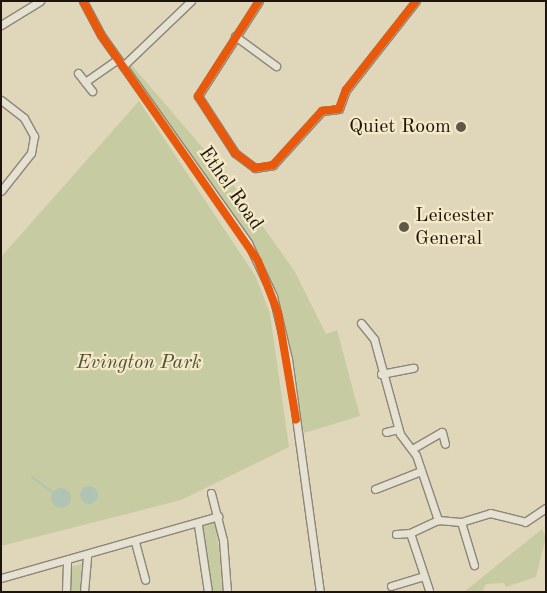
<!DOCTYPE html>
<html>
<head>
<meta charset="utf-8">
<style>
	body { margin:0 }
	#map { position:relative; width:547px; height:593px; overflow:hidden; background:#e0d6ba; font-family:"Old Standard TT",serif }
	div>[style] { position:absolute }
	.green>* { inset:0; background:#c7cba1 }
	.water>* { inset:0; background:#afc4b2 }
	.round { border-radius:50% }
	.stream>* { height:2px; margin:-1px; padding:0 1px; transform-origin:1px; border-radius:1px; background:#afc4b2 }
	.roads { filter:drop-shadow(1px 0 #8c8676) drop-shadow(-1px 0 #8c8676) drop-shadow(0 1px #8c8676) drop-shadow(0 -1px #8c8676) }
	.minor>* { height:7px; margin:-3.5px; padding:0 3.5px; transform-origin:3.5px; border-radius:3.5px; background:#e5e1d3 }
	.cycleway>* { height:8px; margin:-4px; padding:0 4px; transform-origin:4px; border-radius:4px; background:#e8590c }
	.dots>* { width:14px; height:14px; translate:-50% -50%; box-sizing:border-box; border:2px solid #f5eac8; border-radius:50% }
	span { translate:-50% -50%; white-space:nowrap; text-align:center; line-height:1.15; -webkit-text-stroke:4.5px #f5eac8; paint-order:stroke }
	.poi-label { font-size:20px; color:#1e140d }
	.right { translate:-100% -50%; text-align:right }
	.left { translate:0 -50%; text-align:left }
	.street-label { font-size:20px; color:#1e140d }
	.park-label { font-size:20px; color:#52513a; font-style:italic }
	.frame { position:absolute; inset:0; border:2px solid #1e140d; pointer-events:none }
</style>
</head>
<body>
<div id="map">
	<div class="green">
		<i style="clip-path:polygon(129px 62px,227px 176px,295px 272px,326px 334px,337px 330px,360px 416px,304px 433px,278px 294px,249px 237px,123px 66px)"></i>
		<i style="clip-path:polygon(139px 101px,256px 277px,270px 314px,289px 447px,181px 500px,1px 546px,1px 257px)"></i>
		<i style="clip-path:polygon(215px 519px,220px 558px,223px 592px,211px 592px,204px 543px,202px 525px)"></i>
		<i style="clip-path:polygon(542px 529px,546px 537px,536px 577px,506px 587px,504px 583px,486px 584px,482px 592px,464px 592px)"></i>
		<i style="clip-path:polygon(83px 564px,81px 592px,70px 592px,72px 566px)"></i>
	</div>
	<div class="water">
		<i class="round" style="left:80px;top:486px;width:18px;height:18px"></i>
		<i class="round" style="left:51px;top:488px;width:20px;height:20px"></i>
	</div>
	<div class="stream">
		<i style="left:32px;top:477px;width:25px;rotate:37deg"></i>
	</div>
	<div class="roads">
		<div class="minor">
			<i style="left:83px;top:1px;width:38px;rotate:62deg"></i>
			<i style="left:101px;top:35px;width:255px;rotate:54.7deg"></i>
			<i style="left:248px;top:243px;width:59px;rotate:64.7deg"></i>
			<i style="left:273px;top:296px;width:65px;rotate:76.6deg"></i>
			<i style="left:288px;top:359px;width:235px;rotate:82.2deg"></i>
			<i style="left:259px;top:1px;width:113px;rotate:122.7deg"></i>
			<i style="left:198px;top:96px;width:68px;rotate:57deg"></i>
			<i style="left:235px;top:153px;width:25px;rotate:37deg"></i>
			<i style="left:255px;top:168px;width:18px;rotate:-9deg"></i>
			<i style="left:273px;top:165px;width:73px;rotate:-47.8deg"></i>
			<i style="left:322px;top:111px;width:17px;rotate:-7deg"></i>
			<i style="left:339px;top:109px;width:20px;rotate:-70deg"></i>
			<i style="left:346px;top:90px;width:113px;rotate:-51.8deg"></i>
			<i style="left:1px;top:25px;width:46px;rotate:-31.6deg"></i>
			<i style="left:235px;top:36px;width:51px;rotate:36.2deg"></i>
			<i style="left:123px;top:66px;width:94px;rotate:-43.7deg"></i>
			<i style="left:78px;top:73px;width:23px;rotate:52deg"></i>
			<i style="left:85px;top:82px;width:40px;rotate:-34.9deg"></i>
			<i style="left:1px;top:100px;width:29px;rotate:38deg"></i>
			<i style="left:24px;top:118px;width:21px;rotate:61deg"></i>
			<i style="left:34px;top:136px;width:17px;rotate:100deg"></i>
			<i style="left:31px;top:153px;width:48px;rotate:128.3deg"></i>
			<i style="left:361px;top:323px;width:21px;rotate:51deg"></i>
			<i style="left:374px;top:339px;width:98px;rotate:74.7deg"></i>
			<i style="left:400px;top:434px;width:26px;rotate:53deg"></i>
			<i style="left:416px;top:455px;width:69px;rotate:71.3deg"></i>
			<i style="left:438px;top:520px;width:23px;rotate:5deg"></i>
			<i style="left:461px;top:522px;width:30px;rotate:-17deg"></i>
			<i style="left:490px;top:513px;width:36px;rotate:14deg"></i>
			<i style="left:525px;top:522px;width:25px;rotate:-34deg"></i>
			<i style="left:381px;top:374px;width:33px;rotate:-11deg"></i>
			<i style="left:386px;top:432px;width:12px;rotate:-14deg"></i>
			<i style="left:412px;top:449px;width:34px;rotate:-30deg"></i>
			<i style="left:442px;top:432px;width:12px;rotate:76deg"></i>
			<i style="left:375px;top:489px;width:49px;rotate:-21.4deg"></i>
			<i style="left:211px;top:493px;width:49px;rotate:75.7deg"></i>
			<i style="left:223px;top:540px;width:52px;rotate:85.6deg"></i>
			<i style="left:461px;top:522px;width:45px;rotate:73.2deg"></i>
			<i style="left:198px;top:525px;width:68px;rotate:81.5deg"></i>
			<i style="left:396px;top:534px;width:14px;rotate:-4deg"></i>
			<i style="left:135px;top:542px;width:39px;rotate:75deg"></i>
			<i style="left:1px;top:578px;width:226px;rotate:-15.9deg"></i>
			<i style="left:391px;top:586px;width:34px;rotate:-17deg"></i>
			<i style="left:429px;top:590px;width:60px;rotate:-108.4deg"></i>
			<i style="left:410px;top:533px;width:31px;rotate:-25deg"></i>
			<i style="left:66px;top:592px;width:32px;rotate:-88deg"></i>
			<i style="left:84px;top:592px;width:37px;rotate:-85deg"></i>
		</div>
	</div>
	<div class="cycleway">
		<i style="left:83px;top:1px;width:38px;rotate:62deg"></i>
		<i style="left:101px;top:35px;width:275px;rotate:55.2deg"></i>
		<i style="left:258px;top:261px;width:56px;rotate:69deg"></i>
		<i style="left:278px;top:313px;width:108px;rotate:80.4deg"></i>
		<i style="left:259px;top:1px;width:113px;rotate:122.7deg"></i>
		<i style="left:198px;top:96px;width:68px;rotate:57deg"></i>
		<i style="left:235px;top:153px;width:25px;rotate:37deg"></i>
		<i style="left:255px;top:168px;width:18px;rotate:-9deg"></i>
		<i style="left:273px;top:165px;width:73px;rotate:-47.8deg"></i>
		<i style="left:322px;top:111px;width:17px;rotate:-7deg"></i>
		<i style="left:339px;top:109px;width:20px;rotate:-70deg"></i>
		<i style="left:346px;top:90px;width:113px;rotate:-51.8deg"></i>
	</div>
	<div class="dots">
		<i style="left:461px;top:127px;background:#62584a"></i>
		<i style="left:404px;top:227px;background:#62584a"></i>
	</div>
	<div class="poi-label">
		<span class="right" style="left:451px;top:127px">Quiet Room</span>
		<span class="left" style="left:415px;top:228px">Leicester<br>General</span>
	</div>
	<div class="street-label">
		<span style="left:230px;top:189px;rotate:55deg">Ethel Road</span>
	</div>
	<div class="park-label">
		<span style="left:139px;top:363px">Evington Park</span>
	</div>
	<div class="frame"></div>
</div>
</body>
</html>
